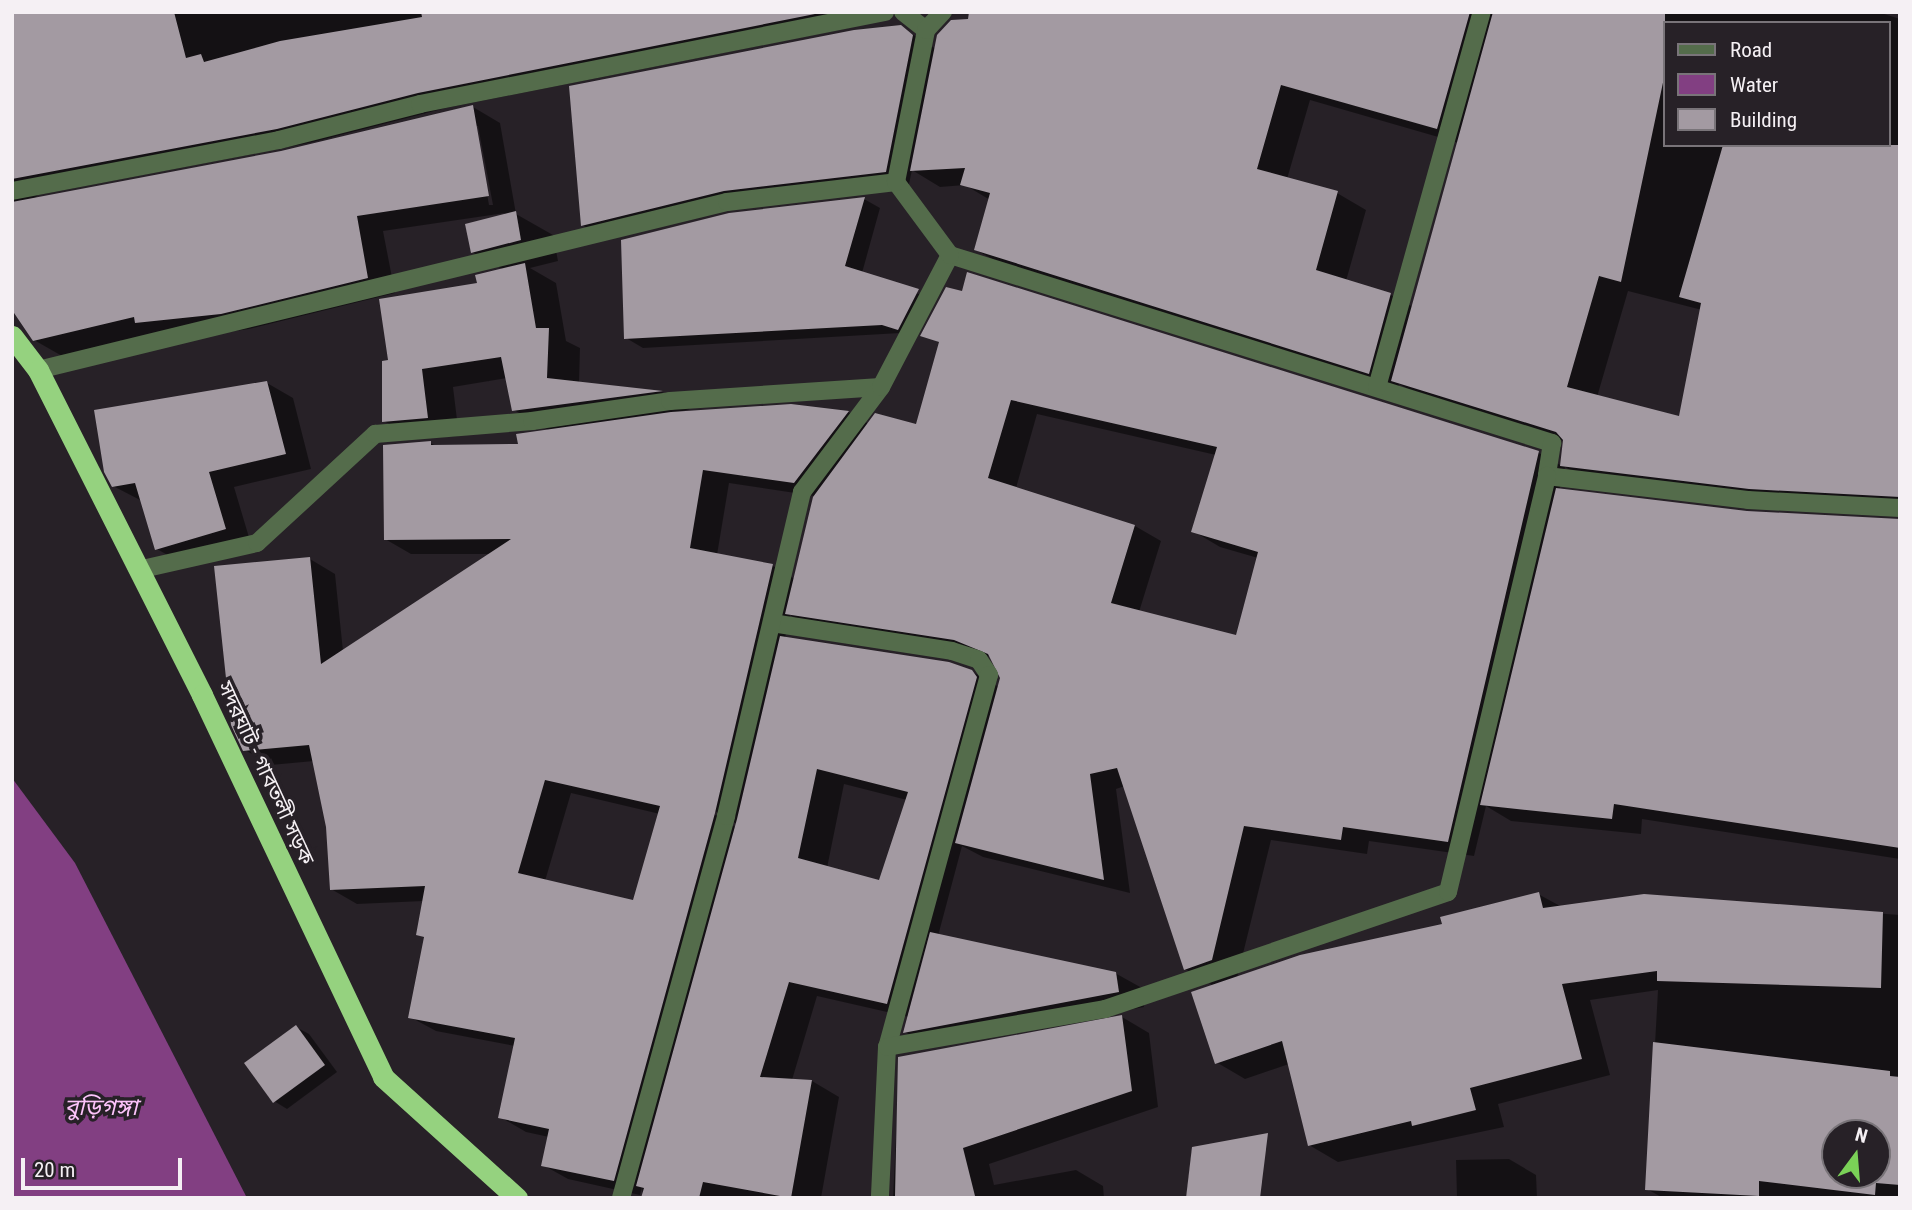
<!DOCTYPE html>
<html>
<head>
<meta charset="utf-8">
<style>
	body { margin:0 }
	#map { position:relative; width:1912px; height:1210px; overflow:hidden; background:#272127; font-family:"Roboto Condensed","Noto Sans Bengali",sans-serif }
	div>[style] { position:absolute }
	.water>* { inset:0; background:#823f82 }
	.shadow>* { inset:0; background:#0007 }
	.building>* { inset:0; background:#a39aa2 }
	.minor>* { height:18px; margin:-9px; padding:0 9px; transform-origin:9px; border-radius:9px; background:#546c4b }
	.highway>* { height:21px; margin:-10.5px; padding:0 10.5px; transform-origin:10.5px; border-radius:10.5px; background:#95d27f }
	span { translate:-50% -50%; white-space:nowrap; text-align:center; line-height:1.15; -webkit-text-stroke:7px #272127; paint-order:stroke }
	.street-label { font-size:21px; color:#f5f0f4 }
	.water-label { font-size:23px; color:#fdc4fb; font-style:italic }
	.frame { position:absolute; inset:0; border:14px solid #f5f0f4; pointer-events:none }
	.legend { position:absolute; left:1663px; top:21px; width:228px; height:126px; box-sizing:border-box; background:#272127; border:2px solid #797479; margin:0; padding:9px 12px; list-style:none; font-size:21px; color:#f5f0f4 }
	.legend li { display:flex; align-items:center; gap:14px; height:35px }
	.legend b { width:35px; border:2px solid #797479 }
	.north { position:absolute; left:1821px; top:1119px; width:70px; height:70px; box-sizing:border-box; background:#272127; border:2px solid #797479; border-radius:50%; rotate:16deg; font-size:19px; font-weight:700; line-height:28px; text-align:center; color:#f5f0f4 }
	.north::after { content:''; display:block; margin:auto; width:24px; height:32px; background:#7ad157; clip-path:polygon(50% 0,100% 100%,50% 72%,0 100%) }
	.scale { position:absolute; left:21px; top:1158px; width:161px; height:32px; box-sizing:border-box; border:4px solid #f5f0f4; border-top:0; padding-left:9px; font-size:21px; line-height:24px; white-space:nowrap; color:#f5f0f4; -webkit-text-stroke:5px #272127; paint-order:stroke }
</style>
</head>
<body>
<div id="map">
	<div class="water">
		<i style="clip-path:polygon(12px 778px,75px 863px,247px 1198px,12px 1198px)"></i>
	</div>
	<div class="shadow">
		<i style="clip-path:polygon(evenodd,12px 12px,852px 12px,853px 27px,446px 108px,309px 143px,38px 195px,32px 201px,282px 153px,473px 107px,500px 123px,516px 214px,553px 235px,558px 261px,530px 268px,556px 283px,566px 341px,580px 348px,579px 383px,662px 392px,690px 409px,671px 414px,791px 406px,848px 412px,869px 424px,918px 427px,940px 343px,928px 336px,1539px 453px,1562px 466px,1565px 441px,1421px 396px,1399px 384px,1398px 389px,1005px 266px,976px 250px,990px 200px,965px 185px,940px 187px,912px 170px,909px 184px,748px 203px,605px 238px,582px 225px,901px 27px,936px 49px,969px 20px,971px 12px,1878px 12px,1900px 19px,1900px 511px,1591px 482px,1565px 467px,1559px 491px,1747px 513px,1900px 521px,1900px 859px,1642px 819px,1641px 834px,1511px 821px,1486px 806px,1474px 856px,1369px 841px,1367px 854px,1271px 840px,1237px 978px,1444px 925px,1538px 894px,1562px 907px,1644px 896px,1900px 915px,1900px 1198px,1663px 1198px,1647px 1189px,1658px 990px,1590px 1000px,1610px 1075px,1498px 1104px,1504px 1127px,1338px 1162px,1309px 1145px,1289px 1064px,1245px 1079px,1216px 1062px,1214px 986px,1185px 969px,1125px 786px,1116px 789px,1130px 893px,983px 857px,962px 846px,938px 936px,1115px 973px,1142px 988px,1144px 1007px,930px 1047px,905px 1032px,909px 1017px,817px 996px,792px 1080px,812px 1081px,839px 1097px,821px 1198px,643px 1198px,642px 1187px,640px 1195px,568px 1179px,543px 1165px,549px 1137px,526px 1132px,500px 1117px,515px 1046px,436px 1031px,410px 1017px,426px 939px,418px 934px,424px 901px,357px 904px,331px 889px,328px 826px,314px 761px,271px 765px,245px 750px,310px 559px,335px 574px,343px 651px,493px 554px,411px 554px,385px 539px,430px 443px,437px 446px,521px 446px,550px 431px,514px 410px,507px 378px,453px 387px,459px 436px,416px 439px,384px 421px,390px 362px,479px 285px,504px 270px,472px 252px,505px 213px,383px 231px,395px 293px,249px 329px,62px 356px,34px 340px,12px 303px,12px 12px,1665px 23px,1889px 23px,1889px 145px,1665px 145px,1665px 23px,12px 12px,1310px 100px,1459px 143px,1413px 307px,1391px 295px,1346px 281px,1366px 210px,1337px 193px,1287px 179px,1310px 100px,12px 12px,475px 126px,478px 126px,493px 205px,489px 205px,475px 126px,12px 12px,1628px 291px,1702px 310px,1680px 418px,1597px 397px,1628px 291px,12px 12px,1037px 414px,1216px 455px,1193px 531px,1220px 547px,1258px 558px,1237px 637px,1139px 612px,1161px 541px,1135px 526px,1016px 488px,1037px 414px,12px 12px,729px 483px,815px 496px,795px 579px,773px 566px,717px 555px,729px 483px,12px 12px,790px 615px,813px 628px,982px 654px,993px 658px,1002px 678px,999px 687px,971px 671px,785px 638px,790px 615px,12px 12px,844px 784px,907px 800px,880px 882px,827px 868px,844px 784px,12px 12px,571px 793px,660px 814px,634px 902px,545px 881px,571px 793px,12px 12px,708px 807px,737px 824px,737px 828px,707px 810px,708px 807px,12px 12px,1835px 1133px,1877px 1133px,1877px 1175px,1835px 1175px,1835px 1133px)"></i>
		<i style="clip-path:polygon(864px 199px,880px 208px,862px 273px,935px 300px,918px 332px,643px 348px,626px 338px)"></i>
		<i style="clip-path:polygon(267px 383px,293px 398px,311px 469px,234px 487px,251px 544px,183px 564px,157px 549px,142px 501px,113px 486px)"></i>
		<i style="clip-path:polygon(1122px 1017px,1149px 1033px,1158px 1107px,989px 1164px,994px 1185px,1076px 1170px,1103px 1186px,1104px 1198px,893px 1198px,900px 1058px)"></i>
		<i style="clip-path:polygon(296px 1027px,309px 1034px,337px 1072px,287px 1109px,274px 1101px)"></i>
		<i style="clip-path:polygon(1509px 1159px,1536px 1175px,1537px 1198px,1457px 1198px,1456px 1160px)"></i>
	</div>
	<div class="building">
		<i style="clip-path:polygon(12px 12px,174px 12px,186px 58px,201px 54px,204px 62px,280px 41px,422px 17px,421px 12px,820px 13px,418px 93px,277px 129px,12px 179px)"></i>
		<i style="clip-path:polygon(969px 12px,1470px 12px,1437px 129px,1281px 85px,1257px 169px,1338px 191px,1316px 270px,1391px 293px,1369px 374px,974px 250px,990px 193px,960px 185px,965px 168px,910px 171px,937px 35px,951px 20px,968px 19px)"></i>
		<i style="clip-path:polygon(1493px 12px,1665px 12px,1665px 73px,1621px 282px,1599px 276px,1567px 387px,1679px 416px,1701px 303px,1679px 297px,1723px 145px,1900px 145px,1900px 497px,1749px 489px,1560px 466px,1563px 440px,1556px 432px,1391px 381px)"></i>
		<i style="clip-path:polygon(901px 25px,913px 35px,886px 172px,724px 191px,581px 226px,569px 86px,854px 30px)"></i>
		<i style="clip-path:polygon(473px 105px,489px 196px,357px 216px,368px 278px,221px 314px,135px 323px,134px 317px,33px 341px,12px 310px,12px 202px,281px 151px)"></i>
		<i style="clip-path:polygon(865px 197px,845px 266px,919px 289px,898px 330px,882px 325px,624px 339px,621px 240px,729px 213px)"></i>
		<i style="clip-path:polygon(516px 211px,521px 240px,471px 253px,465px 224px)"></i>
		<i style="clip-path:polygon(525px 263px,536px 328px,549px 328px,547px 378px,663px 391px,512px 411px,501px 357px,422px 369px,428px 418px,382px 422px,382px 361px,388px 360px,379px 299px,477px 283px,475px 275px)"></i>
		<i style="clip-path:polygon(evenodd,967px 272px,1539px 451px,1448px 842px,1343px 827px,1341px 840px,1244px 826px,1212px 960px,1184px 970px,1117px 768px,1090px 774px,1104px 880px,955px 843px,1000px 678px,988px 654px,954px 640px,785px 614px,813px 497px,875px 413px,916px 424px,939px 342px,920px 336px,946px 287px,962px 291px,967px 272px,1011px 400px,1217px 447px,1191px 532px,1258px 552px,1236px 635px,1111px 603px,1135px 525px,988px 478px,1011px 400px)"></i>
		<i style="clip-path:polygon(267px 381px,286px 454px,209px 472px,226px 529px,155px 550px,135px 483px,112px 487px,104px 472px,94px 410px)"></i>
		<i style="clip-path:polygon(evenodd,791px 404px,849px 411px,794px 483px,703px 470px,690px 548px,773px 564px,715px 813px,614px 1181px,541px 1166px,549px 1129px,498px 1118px,515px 1038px,408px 1018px,424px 937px,416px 935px,425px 886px,330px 890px,326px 827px,309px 745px,243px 751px,231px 725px,214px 566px,310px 557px,321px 664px,511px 539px,384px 540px,383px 445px,431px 441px,431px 445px,518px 444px,516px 434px,671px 412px,791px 404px,545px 780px,660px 806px,633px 900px,518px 873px,545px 780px)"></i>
		<i style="clip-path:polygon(1556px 488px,1747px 511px,1900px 519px,1900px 848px,1614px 804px,1612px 819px,1480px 805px)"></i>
		<i style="clip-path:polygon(evenodd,780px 636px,949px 662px,972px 670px,977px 677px,887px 1004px,789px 982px,760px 1077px,812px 1080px,791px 1198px,703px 1182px,699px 1198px,641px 1198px,644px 1188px,636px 1186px,737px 819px,780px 636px,817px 769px,908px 792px,879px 880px,798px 858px,817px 769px)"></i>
		<i style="clip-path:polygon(1539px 892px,1543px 908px,1644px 894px,1883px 912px,1881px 988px,1657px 981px,1657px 971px,1562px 984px,1582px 1059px,1470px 1088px,1476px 1110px,1412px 1126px,1411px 1121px,1308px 1146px,1282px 1041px,1215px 1064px,1191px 992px,1300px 955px,1442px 924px,1440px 917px)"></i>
		<i style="clip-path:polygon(930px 932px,1116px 972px,1119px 992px,903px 1033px)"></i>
		<i style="clip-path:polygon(1122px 1015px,1132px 1091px,963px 1148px,975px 1196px,895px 1196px,898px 1057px)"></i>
		<i style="clip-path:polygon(296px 1025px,325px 1065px,273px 1103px,244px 1063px)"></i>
		<i style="clip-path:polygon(evenodd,1653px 1042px,1890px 1071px,1890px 1076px,1900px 1077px,1900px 1185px,1876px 1183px,1875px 1195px,1759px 1181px,1759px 1196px,1645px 1190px,1653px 1042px,1835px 1133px,1877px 1133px,1877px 1175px,1835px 1175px,1835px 1133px)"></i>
		<i style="clip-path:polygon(1268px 1133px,1260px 1198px,1186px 1198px,1192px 1147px)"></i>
	</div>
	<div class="minor">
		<i style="left:903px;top:12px;width:29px;rotate:38deg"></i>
		<i style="left:12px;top:191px;width:272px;rotate:-10.8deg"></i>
		<i style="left:279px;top:140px;width:146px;rotate:-14.3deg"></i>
		<i style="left:420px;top:104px;width:474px;rotate:-11.2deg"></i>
		<i style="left:950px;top:255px;width:631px;rotate:17.34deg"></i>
		<i style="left:1552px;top:443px;width:33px;rotate:99deg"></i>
		<i style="left:1547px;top:476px;width:202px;rotate:6.8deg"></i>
		<i style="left:1748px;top:500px;width:152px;rotate:3deg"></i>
		<i style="left:38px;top:370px;width:709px;rotate:-13.7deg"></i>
		<i style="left:727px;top:202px;width:170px;rotate:-6.7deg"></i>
		<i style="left:1377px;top:387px;width:389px;rotate:-74.4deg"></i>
		<i style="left:138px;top:570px;width:122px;rotate:-12.8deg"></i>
		<i style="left:257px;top:543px;width:161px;rotate:-42.7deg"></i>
		<i style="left:375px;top:434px;width:158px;rotate:-4.7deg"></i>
		<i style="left:532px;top:421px;width:139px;rotate:-8.2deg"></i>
		<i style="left:670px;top:401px;width:211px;rotate:-3.8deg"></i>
		<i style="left:772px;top:623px;width:182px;rotate:8.8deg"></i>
		<i style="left:952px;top:651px;width:28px;rotate:18deg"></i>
		<i style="left:979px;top:660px;width:18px;rotate:56deg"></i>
		<i style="left:989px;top:675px;width:386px;rotate:105.3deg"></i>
		<i style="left:887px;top:1047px;width:151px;rotate:92.7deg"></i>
		<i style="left:887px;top:1047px;width:221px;rotate:-9.9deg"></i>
		<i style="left:1105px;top:1009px;width:362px;rotate:-18.8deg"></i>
		<i style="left:1448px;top:892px;width:428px;rotate:-76.6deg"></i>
		<i style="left:621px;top:1198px;width:396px;rotate:-74.6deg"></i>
		<i style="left:726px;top:816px;width:333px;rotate:-76.8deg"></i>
		<i style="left:802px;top:492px;width:131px;rotate:-53deg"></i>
		<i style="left:881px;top:387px;width:149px;rotate:-62.4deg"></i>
		<i style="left:950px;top:255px;width:91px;rotate:-126.5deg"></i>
		<i style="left:896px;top:182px;width:155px;rotate:-78.8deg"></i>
		<i style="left:926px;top:30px;width:25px;rotate:-47deg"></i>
	</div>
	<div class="highway">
		<i style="left:12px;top:336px;width:43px;rotate:52.6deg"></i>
		<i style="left:38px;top:370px;width:364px;rotate:63.2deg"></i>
		<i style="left:202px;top:695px;width:423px;rotate:64.6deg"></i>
		<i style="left:383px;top:1077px;width:181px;rotate:42.1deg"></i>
	</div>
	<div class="street-label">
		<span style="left:266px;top:773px;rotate:65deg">সদরঘাট - গাবতলী সড়ক</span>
	</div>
	<div class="water-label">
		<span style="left:101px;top:1108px">বুড়িগঙ্গা</span>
	</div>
	<div class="frame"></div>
	<ul class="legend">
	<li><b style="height:9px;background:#546c4b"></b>Road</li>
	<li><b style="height:19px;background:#823f82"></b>Water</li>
	<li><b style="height:19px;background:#a39aa2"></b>Building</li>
	</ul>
	<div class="north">N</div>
	<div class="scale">20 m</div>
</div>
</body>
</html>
